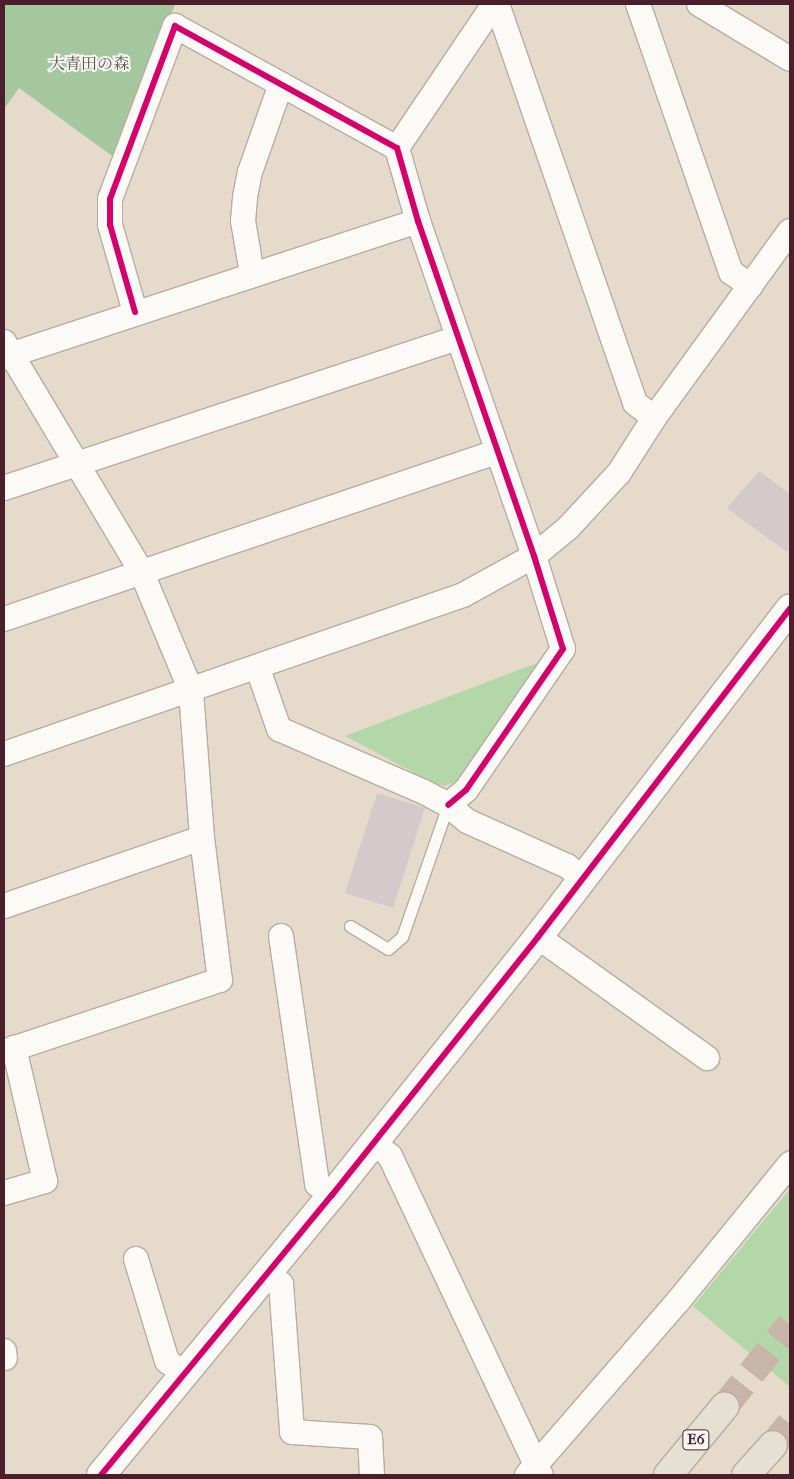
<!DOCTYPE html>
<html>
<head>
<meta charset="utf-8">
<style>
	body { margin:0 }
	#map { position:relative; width:794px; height:1479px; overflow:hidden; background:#e6dbca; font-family:"IM FELL French Canon","Noto Serif JP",serif }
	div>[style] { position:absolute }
	.green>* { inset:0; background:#b4d7aa }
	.forest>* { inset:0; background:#a5c79e }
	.building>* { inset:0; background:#d4cacc }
	.motorway-tunnel>* { height:28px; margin-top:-14px; transform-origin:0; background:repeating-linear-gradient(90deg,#c7b5aa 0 28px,transparent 0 42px) }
	.roads { filter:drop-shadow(1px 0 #b7aca2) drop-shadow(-1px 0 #b7aca2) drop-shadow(0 1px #b7aca2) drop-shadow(0 -1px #b7aca2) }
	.service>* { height:11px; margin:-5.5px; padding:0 5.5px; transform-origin:5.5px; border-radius:5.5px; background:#fbfaf7 }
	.minor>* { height:24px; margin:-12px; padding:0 12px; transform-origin:12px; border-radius:12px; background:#fbfaf7 }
	.tertiary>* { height:28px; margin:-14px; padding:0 14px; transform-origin:14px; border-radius:14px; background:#fbfaf7 }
	.motorway>* { height:28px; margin:-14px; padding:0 14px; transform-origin:14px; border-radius:14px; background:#e6e0d2 }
	.cycleway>* { height:6px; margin:-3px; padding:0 3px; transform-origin:3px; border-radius:3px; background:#d6006c }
	span { translate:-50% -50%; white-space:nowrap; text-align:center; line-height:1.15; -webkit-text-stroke:4px #f6f6f2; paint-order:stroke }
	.shield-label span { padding:1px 4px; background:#f6f6f2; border:1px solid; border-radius:4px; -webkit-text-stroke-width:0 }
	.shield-label { font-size:15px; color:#4a1f2b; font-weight:700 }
	.park-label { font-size:16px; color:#5e5549 }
	.frame { position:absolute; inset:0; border:5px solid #4a1f2b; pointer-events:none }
</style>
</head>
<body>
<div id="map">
	<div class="green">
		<i style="clip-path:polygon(545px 660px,456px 782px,444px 786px,435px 784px,345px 736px)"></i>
		<i style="clip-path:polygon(790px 1189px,790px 1387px,693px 1306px)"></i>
	</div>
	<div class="forest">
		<i style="clip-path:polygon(4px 4px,175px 4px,119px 161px,19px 88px,4px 109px)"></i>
	</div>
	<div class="building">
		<i style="clip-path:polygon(759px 471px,790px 494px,790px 548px,787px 552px,727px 508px)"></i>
		<i style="clip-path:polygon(377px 793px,425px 808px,393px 908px,345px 893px)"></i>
	</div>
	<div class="motorway-tunnel">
		<i style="left:725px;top:1406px;width:104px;rotate:-51.3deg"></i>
		<i style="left:773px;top:1445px;width:27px;rotate:-51deg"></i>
	</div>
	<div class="roads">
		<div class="service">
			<i style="left:350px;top:926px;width:44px;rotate:31.2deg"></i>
			<i style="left:388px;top:949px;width:18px;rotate:-41deg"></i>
			<i style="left:402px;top:937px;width:140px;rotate:-70.8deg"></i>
		</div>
		<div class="minor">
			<i style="left:497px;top:4px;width:422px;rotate:70.9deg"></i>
			<i style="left:635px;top:403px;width:24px;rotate:38deg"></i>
			<i style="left:638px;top:4px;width:284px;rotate:70.9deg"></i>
			<i style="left:731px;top:272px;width:24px;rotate:36deg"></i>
			<i style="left:699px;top:4px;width:106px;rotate:31.1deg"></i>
			<i style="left:397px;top:148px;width:174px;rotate:-56deg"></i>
			<i style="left:252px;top:274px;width:54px;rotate:-99.6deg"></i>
			<i style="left:243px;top:221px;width:24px;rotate:-85deg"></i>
			<i style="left:245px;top:197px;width:25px;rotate:-79deg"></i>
			<i style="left:250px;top:172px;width:93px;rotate:-70.6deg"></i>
			<i style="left:135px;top:312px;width:91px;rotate:-106deg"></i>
			<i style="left:110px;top:225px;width:26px;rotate:-90deg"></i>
			<i style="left:110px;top:199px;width:185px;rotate:-69.4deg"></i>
			<i style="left:175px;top:26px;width:253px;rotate:28.8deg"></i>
			<i style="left:397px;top:148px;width:76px;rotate:74deg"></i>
			<i style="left:418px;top:221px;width:355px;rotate:70.9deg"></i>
			<i style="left:534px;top:556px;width:97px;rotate:72.7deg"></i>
			<i style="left:563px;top:649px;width:171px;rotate:124.5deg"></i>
			<i style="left:466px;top:790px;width:23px;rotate:140deg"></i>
			<i style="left:4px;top:342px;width:269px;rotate:59.1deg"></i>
			<i style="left:142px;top:573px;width:128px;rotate:67.4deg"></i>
			<i style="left:191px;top:691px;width:147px;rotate:85.7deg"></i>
			<i style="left:202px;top:838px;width:143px;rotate:82.8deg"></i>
			<i style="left:220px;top:980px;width:228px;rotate:161.6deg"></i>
			<i style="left:4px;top:357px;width:436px;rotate:-18.2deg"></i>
			<i style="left:4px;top:488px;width:478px;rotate:-18.3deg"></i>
			<i style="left:4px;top:619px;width:520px;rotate:-18.75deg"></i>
			<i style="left:258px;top:669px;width:64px;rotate:70.7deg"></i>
			<i style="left:279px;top:729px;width:158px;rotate:23.5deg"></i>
			<i style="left:424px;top:792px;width:27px;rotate:28deg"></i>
			<i style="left:448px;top:805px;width:25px;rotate:40deg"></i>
			<i style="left:467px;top:821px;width:110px;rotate:24.2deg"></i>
			<i style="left:567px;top:866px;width:20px;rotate:37deg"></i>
			<i style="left:4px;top:754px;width:486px;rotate:-19.1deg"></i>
			<i style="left:463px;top:595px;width:81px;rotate:-28.8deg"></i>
			<i style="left:534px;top:556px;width:44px;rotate:-39.5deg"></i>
			<i style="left:568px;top:528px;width:75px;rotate:-47.2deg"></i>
			<i style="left:619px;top:473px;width:65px;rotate:-57.5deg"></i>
			<i style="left:654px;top:418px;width:231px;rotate:-54deg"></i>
			<i style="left:4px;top:906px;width:209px;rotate:-19deg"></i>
			<i style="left:281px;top:936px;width:251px;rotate:81.7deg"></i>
			<i style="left:317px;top:1184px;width:19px;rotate:36deg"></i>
			<i style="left:538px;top:937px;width:208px;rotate:35.6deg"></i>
			<i style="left:374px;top:1143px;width:21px;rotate:39deg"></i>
			<i style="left:390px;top:1156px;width:353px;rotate:64.7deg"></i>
			<i style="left:4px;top:1193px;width:43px;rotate:-16.3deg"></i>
			<i style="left:45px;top:1181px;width:137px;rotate:-103.1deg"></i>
			<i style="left:136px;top:1259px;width:107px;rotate:73.1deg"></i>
			<i style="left:167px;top:1361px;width:21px;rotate:37deg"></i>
			<i style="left:268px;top:1272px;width:18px;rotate:43deg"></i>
			<i style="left:281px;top:1284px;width:148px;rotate:85.7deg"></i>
			<i style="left:292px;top:1432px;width:78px;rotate:3.7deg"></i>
			<i style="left:370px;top:1437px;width:38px;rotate:87deg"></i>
			<i style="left:4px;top:1351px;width:7px;rotate:82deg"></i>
			<i style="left:527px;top:1475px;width:232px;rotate:-49deg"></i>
			<i style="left:679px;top:1300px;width:176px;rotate:-50.8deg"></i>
		</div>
		<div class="tertiary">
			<i style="left:101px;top:1475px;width:363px;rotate:-50.5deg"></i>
			<i style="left:332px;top:1195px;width:330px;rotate:-51.4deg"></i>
			<i style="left:538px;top:937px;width:414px;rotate:-52.5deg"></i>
		</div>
		<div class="motorway">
			<i style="left:668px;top:1475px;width:89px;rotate:-50.4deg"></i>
			<i style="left:746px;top:1475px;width:40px;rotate:-48deg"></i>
		</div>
	</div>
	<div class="cycleway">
		<i style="left:135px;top:312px;width:91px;rotate:-106deg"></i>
		<i style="left:110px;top:225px;width:26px;rotate:-90deg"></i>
		<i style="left:110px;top:199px;width:185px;rotate:-69.4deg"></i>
		<i style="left:175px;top:26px;width:253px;rotate:28.8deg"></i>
		<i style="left:397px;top:148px;width:76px;rotate:74deg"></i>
		<i style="left:418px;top:221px;width:355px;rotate:70.9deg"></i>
		<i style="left:534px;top:556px;width:97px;rotate:72.7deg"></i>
		<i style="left:563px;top:649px;width:171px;rotate:124.5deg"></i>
		<i style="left:466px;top:790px;width:23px;rotate:140deg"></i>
		<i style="left:101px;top:1475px;width:363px;rotate:-50.5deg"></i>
		<i style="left:332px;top:1195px;width:330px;rotate:-51.4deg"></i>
		<i style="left:538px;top:937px;width:414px;rotate:-52.5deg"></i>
	</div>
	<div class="shield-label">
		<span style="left:696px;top:1440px">E6</span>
	</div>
	<div class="park-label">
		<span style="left:89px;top:64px">大青田の森</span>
	</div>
	<div class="frame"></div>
</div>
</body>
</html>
